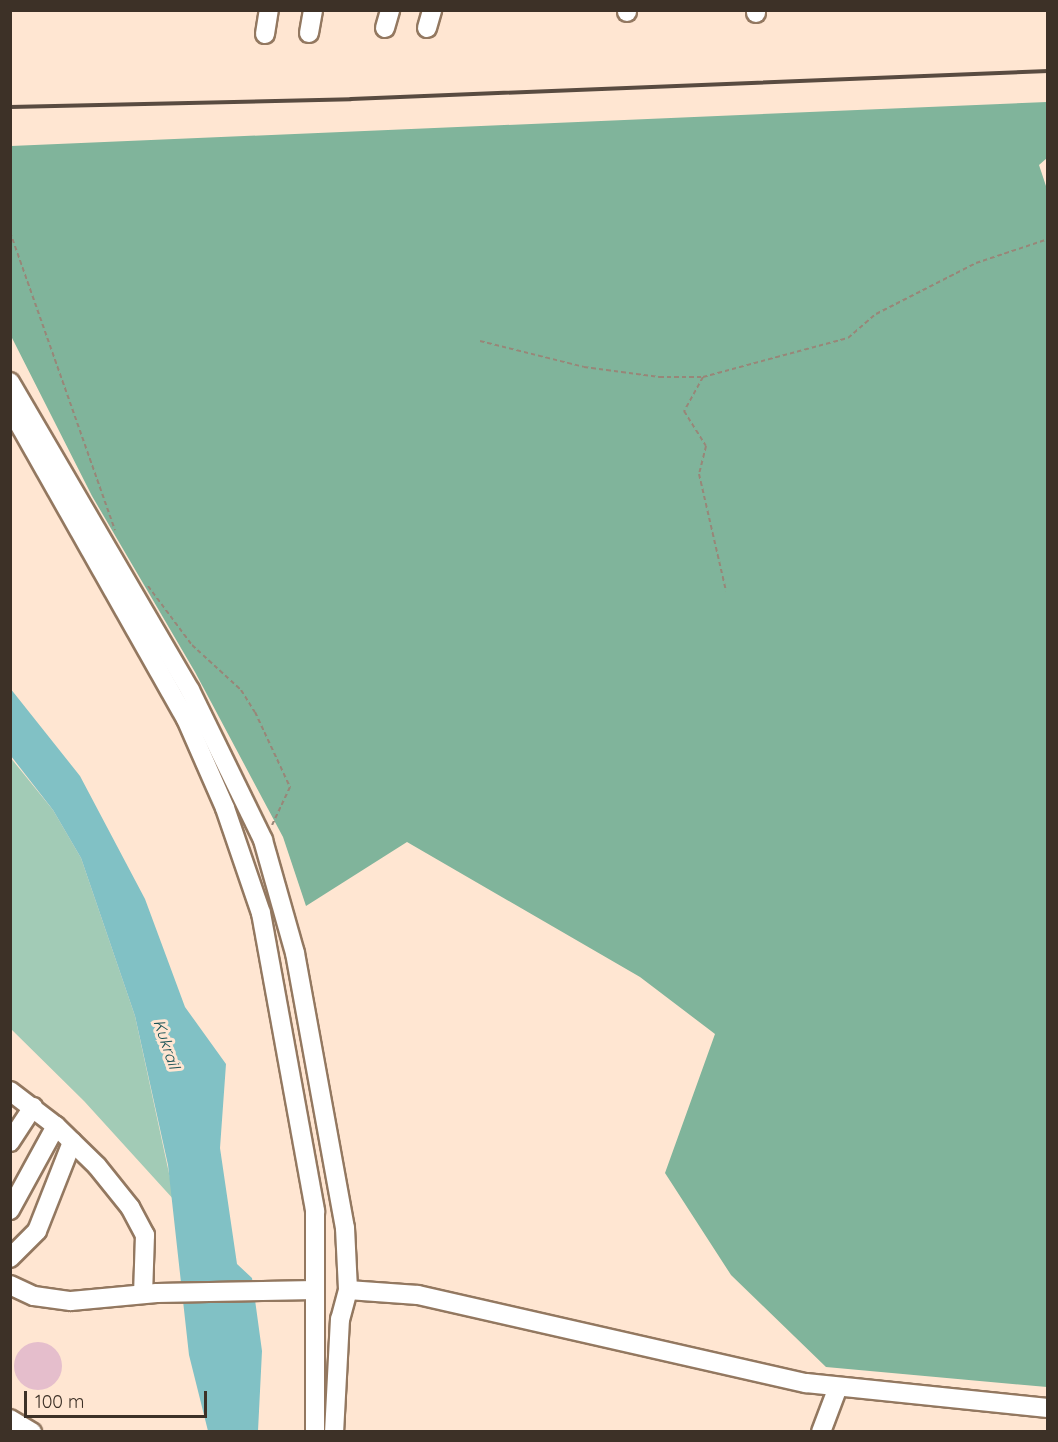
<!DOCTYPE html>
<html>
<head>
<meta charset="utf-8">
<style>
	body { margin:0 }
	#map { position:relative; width:1058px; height:1442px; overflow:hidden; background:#ffe6d2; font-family:Quicksand,sans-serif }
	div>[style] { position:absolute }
	.green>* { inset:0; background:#a2cbb6 }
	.forest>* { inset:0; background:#80b49b }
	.water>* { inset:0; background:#81c1c5 }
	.building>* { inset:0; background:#e5becc }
	.round { border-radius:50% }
	.path>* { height:2px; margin-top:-1px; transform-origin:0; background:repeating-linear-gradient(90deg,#988678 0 4.5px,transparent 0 7.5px) }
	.roads { filter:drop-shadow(2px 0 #937860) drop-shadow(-2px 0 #937860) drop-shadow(0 2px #937860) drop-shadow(0 -2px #937860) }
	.minor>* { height:18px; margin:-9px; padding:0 9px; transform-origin:9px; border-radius:9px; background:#fff }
	.rail>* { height:4px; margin:-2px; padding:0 2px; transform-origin:2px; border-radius:2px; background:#594b40 }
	span { translate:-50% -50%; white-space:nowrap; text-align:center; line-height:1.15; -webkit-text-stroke:6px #ffe6d2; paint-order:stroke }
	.water-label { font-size:16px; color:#1a5356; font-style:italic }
	.frame { position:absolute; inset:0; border:12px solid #3d3127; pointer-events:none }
	.scale { position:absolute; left:24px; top:1391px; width:183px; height:27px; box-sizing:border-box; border:3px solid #3d3127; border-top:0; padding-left:8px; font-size:18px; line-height:21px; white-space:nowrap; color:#3d3127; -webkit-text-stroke:4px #ffe6d2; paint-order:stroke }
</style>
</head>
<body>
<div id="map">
	<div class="green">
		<i style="clip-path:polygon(10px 757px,53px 810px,81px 858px,135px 1016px,175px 1201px,84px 1101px,11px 1029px)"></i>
	</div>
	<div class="forest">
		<i style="clip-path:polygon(1047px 102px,1047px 158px,1039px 165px,1048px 192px,1047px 1387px,826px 1367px,731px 1275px,665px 1173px,715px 1034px,640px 977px,407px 842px,306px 906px,283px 837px,195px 672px,92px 496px,10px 334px,11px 146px)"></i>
	</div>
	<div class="water">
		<i style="clip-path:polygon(10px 688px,80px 776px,145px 899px,185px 1007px,226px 1064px,220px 1148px,237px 1264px,252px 1278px,262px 1351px,258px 1431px,208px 1431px,189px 1355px,168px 1165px,135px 1016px,81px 858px,53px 810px,11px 756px)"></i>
	</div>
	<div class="building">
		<i class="round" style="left:14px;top:1342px;width:48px;height:48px"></i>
	</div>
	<div class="path">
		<i style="left:10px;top:232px;width:316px;rotate:70.6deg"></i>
		<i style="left:480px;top:341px;width:107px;rotate:14deg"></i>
		<i style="left:584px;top:367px;width:76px;rotate:7.6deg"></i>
		<i style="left:659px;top:377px;width:44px"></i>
		<i style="left:703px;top:377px;width:150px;rotate:-15.1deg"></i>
		<i style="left:848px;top:338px;width:37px;rotate:-41deg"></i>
		<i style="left:876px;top:314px;width:112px;rotate:-27deg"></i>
		<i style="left:976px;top:263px;width:76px;rotate:-18.4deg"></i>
		<i style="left:703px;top:377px;width:39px;rotate:119deg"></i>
		<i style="left:684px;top:411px;width:41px;rotate:57.8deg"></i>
		<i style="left:706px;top:446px;width:29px;rotate:104deg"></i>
		<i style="left:699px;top:474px;width:120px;rotate:77deg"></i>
		<i style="left:148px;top:586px;width:74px;rotate:53.3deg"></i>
		<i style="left:192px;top:645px;width:67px;rotate:42.6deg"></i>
		<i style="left:241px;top:690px;width:26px;rotate:58deg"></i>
		<i style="left:255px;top:712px;width:83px;rotate:65deg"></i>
		<i style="left:290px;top:787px;width:42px;rotate:115.3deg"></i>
	</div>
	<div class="roads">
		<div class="minor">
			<i style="left:627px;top:12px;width:2px;rotate:-90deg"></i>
			<i style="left:756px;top:13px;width:3px;rotate:-90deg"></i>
			<i style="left:385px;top:28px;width:19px;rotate:-74deg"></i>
			<i style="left:427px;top:28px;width:19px;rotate:-74deg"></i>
			<i style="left:309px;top:33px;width:23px;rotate:-80deg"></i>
			<i style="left:265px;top:34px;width:24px;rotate:-81deg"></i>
			<i style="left:10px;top:382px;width:357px;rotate:59.7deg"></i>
			<i style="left:190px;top:690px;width:167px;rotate:64deg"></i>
			<i style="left:263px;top:840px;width:117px;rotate:74.2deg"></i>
			<i style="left:295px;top:953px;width:280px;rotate:79.7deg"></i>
			<i style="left:345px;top:1228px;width:62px;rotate:87.2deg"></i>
			<i style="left:348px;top:1290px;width:30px;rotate:105deg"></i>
			<i style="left:340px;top:1319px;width:113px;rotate:93deg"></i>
			<i style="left:10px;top:408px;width:357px;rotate:60.5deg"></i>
			<i style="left:186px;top:719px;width:97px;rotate:66.3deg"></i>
			<i style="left:225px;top:808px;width:111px;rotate:71.1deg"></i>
			<i style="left:261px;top:913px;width:303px;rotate:79.7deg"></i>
			<i style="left:315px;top:1211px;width:221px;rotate:90deg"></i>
			<i style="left:10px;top:1091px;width:58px;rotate:37.3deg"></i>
			<i style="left:56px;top:1126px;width:57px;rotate:44.3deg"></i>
			<i style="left:97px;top:1166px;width:53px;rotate:51.2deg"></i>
			<i style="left:130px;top:1207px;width:32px;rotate:62deg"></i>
			<i style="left:145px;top:1235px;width:59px;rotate:91.9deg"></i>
			<i style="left:10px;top:1142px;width:42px;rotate:-56.7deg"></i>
			<i style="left:10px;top:1210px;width:96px;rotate:-61.3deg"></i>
			<i style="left:10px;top:1258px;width:38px;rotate:-45deg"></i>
			<i style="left:37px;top:1231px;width:96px;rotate:-68.5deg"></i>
			<i style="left:10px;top:1285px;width:26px;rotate:25deg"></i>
			<i style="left:34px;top:1296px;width:37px;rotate:8deg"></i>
			<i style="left:71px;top:1301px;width:86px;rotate:-5.3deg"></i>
			<i style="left:157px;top:1293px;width:158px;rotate:-1.1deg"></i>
			<i style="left:348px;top:1290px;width:70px;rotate:4.1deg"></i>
			<i style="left:418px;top:1295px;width:398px;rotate:12.8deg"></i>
			<i style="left:806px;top:1383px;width:243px;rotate:5.9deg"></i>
			<i style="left:10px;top:1419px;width:26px;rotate:31deg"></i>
			<i style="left:821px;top:1432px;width:48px;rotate:-69.3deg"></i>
		</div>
	</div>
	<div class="rail">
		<i style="left:10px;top:107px;width:341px;rotate:-1.3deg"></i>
		<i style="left:351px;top:99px;width:698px;rotate:-2.3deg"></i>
	</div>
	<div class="water-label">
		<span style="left:167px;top:1044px;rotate:71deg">Kukrail</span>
	</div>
	<div class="frame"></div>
	<div class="scale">100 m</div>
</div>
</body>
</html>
